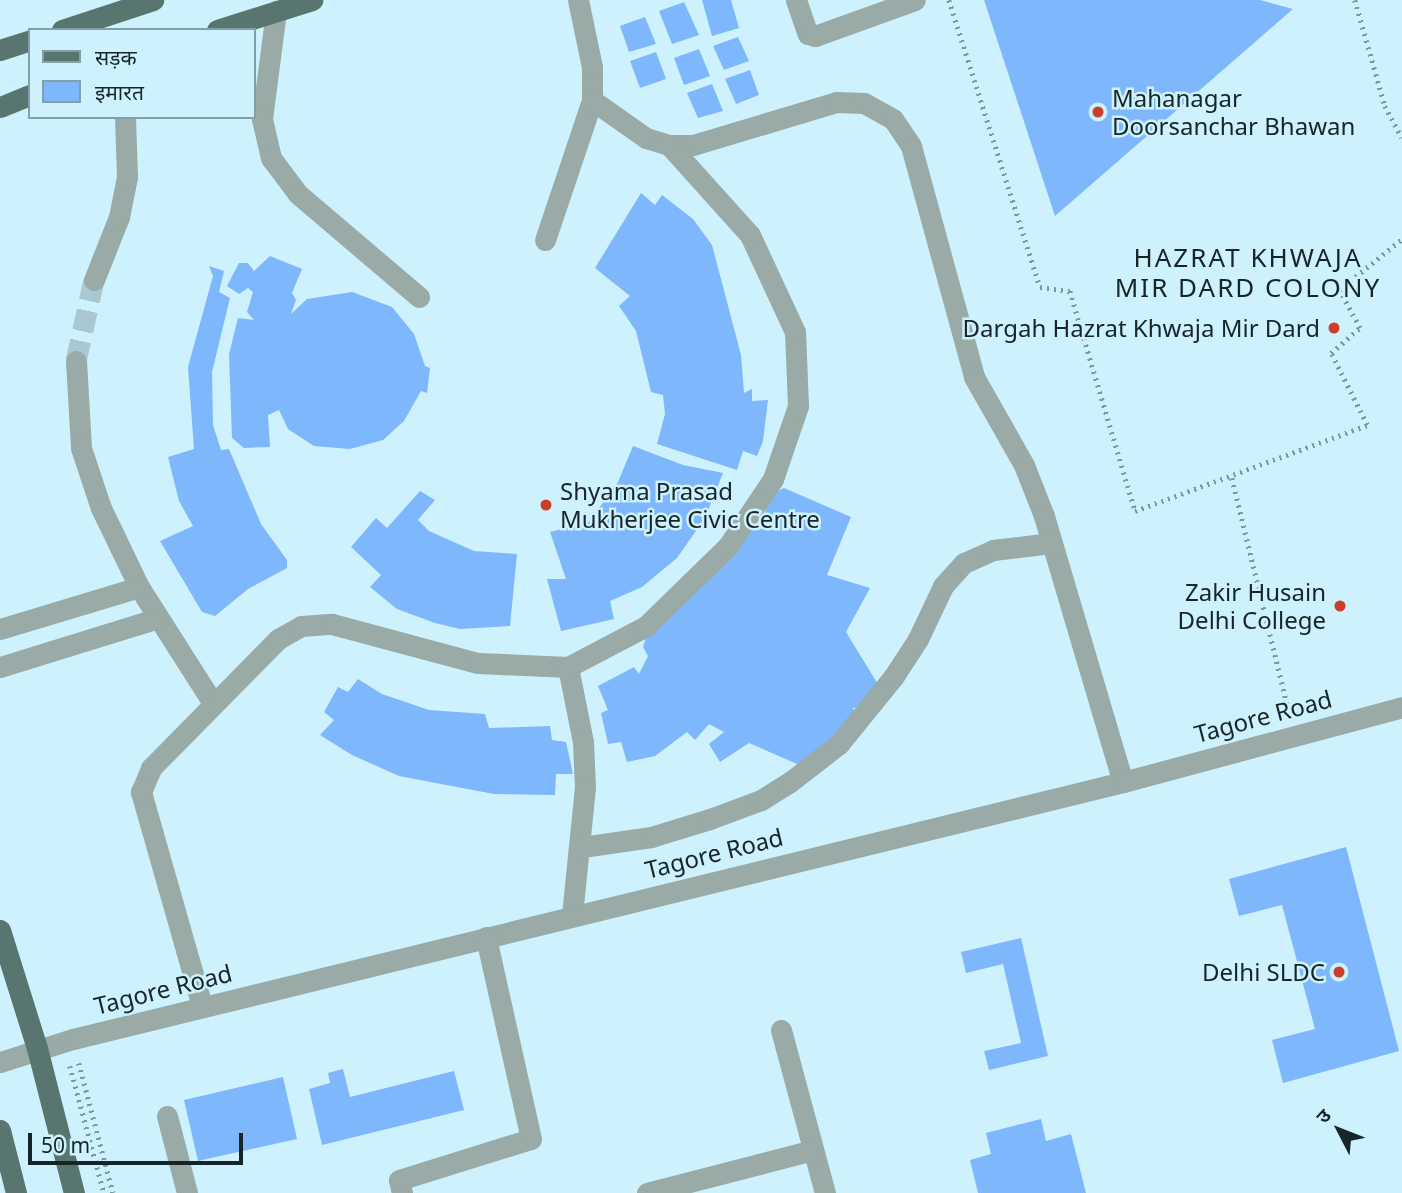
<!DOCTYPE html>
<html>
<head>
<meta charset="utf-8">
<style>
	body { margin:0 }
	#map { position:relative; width:1402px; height:1193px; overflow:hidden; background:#cdf1fd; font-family:"Noto Sans","Noto Sans Devanagari",sans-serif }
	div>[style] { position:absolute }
	.building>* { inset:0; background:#7eb7fc }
	.minor-tunnel>* { height:21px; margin-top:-10.5px; transform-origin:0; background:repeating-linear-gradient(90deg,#a9c8d3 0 21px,transparent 0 31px) }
	.path>* { height:4.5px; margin-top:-2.25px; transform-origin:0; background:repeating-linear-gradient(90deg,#7d979f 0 2px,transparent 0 7px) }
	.minor>* { height:21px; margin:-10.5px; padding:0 10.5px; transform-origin:10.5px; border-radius:10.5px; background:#9aaaa7 }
	.major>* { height:21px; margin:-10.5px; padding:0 10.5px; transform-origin:10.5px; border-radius:10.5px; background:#587570 }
	.dots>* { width:19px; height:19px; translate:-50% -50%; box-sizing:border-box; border:4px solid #cdf1fd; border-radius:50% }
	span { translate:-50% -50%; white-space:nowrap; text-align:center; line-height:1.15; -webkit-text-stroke:5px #cdf1fd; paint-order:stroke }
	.poi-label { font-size:24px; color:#172529 }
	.left { translate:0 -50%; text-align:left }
	.right { translate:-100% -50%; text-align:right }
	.street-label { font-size:24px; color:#172529 }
	.neighbourhood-label { font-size:26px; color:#172529; letter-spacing:2px }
	.legend { position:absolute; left:28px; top:28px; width:228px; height:91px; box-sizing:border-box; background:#cdf1fd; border:2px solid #849fa8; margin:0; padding:9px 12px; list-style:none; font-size:21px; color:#172529 }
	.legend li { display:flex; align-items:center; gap:14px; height:35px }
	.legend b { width:35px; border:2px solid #849fa8 }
	.north { position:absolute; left:1304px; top:1095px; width:70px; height:70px; -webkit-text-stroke:5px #cdf1fd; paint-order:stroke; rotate:312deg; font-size:19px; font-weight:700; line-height:28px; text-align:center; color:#172529 }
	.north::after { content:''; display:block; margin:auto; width:24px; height:32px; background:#172529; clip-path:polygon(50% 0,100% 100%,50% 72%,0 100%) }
	.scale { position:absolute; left:28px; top:1133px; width:215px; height:32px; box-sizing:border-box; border:4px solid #172529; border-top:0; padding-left:9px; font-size:21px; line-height:24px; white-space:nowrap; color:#172529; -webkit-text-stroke:5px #cdf1fd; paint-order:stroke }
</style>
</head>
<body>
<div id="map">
	<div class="building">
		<i style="clip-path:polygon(702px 0,731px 0,739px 28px,712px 36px)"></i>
		<i style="clip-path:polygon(984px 0,1260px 0,1293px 9px,1055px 216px)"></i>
		<i style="clip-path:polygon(684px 2px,699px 35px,672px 44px,659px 11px)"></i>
		<i style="clip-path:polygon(645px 17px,656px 44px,629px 52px,620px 26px)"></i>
		<i style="clip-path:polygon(738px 37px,749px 61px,724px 70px,713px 46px)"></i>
		<i style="clip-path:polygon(699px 49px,710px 76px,684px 85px,674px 58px)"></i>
		<i style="clip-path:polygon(656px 52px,666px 79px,640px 88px,630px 61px)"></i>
		<i style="clip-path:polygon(750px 70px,759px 95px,736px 104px,725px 79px)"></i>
		<i style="clip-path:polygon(712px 84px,723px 111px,698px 118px,687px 93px)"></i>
		<i style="clip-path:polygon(641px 193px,655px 205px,662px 195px,693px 219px,712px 245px,741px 355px,744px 393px,752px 389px,752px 401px,768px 400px,763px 441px,757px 456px,743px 451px,737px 470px,657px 444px,665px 414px,663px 395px,651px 392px,636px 331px,619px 306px,630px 296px,595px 268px)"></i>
		<i style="clip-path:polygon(270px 256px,302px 269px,292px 293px,296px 300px,291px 314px,307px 299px,352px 292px,392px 307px,414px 334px,425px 366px,430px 368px,427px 393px,421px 391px,404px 421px,383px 440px,350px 449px,314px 446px,288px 429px,279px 410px,268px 415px,270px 447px,244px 448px,232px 438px,229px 354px,238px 318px,254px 320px,247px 312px,253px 292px,248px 288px,239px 294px,227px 286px,239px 263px,248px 263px,254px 271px)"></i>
		<i style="clip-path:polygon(209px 266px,224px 271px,219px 292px,230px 298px,212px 372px,213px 425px,221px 450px,229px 449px,261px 524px,287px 560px,287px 568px,248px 589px,215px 616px,202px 612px,160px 541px,193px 526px,179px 501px,168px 457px,194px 449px,188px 367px,213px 276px)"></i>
		<i style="clip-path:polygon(633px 446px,683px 465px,723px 473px,705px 518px,677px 558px,642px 587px,610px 601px,614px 619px,561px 631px,547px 579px,566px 579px,550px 532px,589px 522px,618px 482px)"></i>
		<i style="clip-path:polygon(784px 488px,851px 517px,827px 575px,870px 588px,846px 632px,879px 686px,862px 707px,853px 708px,856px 715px,804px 767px,749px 743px,720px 762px,709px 744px,724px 732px,709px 724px,695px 740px,687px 732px,655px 756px,627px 762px,621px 742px,608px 744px,601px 713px,608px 710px,598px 686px,634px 667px,639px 674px,648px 656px,643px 647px,647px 634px,750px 523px,760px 525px,773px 493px)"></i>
		<i style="clip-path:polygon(420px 491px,435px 500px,418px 520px,429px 531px,474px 551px,517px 554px,510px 626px,460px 629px,435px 623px,397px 609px,370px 587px,381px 575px,351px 547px,376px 518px,387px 528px)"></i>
		<i style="clip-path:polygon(358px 679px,382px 694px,429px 710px,485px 714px,489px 728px,550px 726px,552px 740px,566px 742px,573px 774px,556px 774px,555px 795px,494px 794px,399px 776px,352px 755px,320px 735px,334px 720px,324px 712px,338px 687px,348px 692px)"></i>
		<i style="clip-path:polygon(1346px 847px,1399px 1051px,1283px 1083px,1272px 1040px,1315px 1029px,1282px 905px,1239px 916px,1229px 879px)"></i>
		<i style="clip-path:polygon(1021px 938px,1048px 1056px,989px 1070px,984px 1051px,1021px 1043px,1003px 964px,966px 973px,961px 952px)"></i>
		<i style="clip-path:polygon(343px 1069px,350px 1097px,454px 1071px,464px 1110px,322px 1145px,309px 1089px,330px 1083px,328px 1073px)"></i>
		<i style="clip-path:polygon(283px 1077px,297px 1139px,198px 1161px,184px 1100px)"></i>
		<i style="clip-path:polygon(1041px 1119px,1046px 1141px,1071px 1134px,1086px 1193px,978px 1193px,970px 1160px,991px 1154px,986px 1133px)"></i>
	</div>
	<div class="minor-tunnel">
		<i style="left:76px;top:361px;width:83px;rotate:-77.5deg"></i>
	</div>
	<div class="path">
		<i style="left:949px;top:0;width:301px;rotate:72.4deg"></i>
		<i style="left:1040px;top:287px;width:30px;rotate:8deg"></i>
		<i style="left:1070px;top:291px;width:229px;rotate:73.5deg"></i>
		<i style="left:1135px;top:511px;width:247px;rotate:-20.3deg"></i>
		<i style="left:1367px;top:425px;width:80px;rotate:-116.6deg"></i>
		<i style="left:1331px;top:353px;width:38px;rotate:-41deg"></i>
		<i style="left:1360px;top:328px;width:43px;rotate:-118.9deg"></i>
		<i style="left:1339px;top:290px;width:81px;rotate:-39deg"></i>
		<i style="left:1355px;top:0;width:110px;rotate:74.2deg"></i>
		<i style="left:1385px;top:106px;width:36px;rotate:62deg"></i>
		<i style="left:1232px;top:478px;width:241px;rotate:76.3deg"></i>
		<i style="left:79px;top:1063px;width:134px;rotate:75.3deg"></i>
		<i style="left:70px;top:1066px;width:131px;rotate:75deg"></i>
	</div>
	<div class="minor">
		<i style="left:796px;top:0;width:36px;rotate:71deg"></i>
		<i style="left:808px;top:34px;width:7px;rotate:16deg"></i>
		<i style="left:815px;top:36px;width:106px;rotate:-19.8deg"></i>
		<i style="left:276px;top:11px;width:109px;rotate:97.4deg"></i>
		<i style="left:262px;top:119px;width:40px;rotate:77deg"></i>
		<i style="left:271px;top:158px;width:45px;rotate:53.1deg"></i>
		<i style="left:298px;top:194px;width:159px;rotate:40.4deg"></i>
		<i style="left:669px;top:145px;width:24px"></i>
		<i style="left:693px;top:145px;width:149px;rotate:-16.7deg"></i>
		<i style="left:836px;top:102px;width:28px;rotate:2deg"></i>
		<i style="left:864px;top:103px;width:33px;rotate:29deg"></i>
		<i style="left:893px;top:119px;width:32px;rotate:56deg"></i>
		<i style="left:911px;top:146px;width:239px;rotate:74.7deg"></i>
		<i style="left:974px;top:377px;width:101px;rotate:60.4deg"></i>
		<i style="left:1024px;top:465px;width:55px;rotate:68.6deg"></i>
		<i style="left:1044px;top:516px;width:277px;rotate:73.5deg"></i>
		<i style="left:545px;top:240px;width:148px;rotate:-71.4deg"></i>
		<i style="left:592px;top:100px;width:33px;rotate:-90deg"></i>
		<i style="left:592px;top:67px;width:68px;rotate:-101.8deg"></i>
		<i style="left:94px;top:280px;width:68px;rotate:-68.4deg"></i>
		<i style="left:119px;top:217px;width:41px;rotate:-78.7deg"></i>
		<i style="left:127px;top:177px;width:60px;rotate:-91.9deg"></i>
		<i style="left:76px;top:361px;width:87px;rotate:86.7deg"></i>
		<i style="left:81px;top:448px;width:63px;rotate:71.6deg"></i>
		<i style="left:101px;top:508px;width:88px;rotate:64.3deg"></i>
		<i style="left:139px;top:587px;width:138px;rotate:57.5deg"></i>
		<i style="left:0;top:629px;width:145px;rotate:-16.8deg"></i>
		<i style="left:0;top:667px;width:165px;rotate:-17.2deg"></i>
		<i style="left:568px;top:667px;width:76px;rotate:78.7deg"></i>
		<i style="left:583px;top:742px;width:45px;rotate:87.5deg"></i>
		<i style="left:585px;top:787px;width:130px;rotate:95.8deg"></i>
		<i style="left:582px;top:847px;width:70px;rotate:-8.2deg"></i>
		<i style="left:651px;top:837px;width:62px;rotate:-17deg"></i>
		<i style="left:710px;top:819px;width:54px;rotate:-20.4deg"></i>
		<i style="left:761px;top:800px;width:34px;rotate:-32deg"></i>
		<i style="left:790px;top:782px;width:62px;rotate:-37.8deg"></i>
		<i style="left:839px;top:744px;width:87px;rotate:-51deg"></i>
		<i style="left:894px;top:676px;width:44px;rotate:-57deg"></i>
		<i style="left:918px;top:639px;width:59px;rotate:-64.7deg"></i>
		<i style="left:943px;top:586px;width:31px;rotate:-48deg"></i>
		<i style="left:964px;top:563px;width:32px;rotate:-24deg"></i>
		<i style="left:993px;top:550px;width:59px;rotate:-6.8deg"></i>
		<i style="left:202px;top:1006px;width:223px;rotate:-105.9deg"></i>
		<i style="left:141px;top:792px;width:26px;rotate:-67deg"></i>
		<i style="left:151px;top:768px;width:181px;rotate:-45.4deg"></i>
		<i style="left:278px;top:639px;width:26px;rotate:-29deg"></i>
		<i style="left:301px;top:626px;width:31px;rotate:-4deg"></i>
		<i style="left:332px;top:624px;width:151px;rotate:15deg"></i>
		<i style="left:478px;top:663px;width:90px;rotate:2.5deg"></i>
		<i style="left:568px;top:667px;width:88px;rotate:-27.7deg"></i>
		<i style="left:646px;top:626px;width:115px;rotate:-44.3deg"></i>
		<i style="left:728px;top:546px;width:81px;rotate:-56.1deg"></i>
		<i style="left:773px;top:479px;width:77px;rotate:-71.1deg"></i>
		<i style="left:798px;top:406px;width:74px;rotate:-92.3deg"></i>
		<i style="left:795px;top:332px;width:107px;rotate:-114.9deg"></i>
		<i style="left:750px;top:235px;width:121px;rotate:-132deg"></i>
		<i style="left:669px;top:145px;width:24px;rotate:-163deg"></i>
		<i style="left:646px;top:138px;width:66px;rotate:-144.9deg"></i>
		<i style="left:781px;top:1030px;width:169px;rotate:74.9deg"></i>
		<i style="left:0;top:1062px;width:77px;rotate:-17.5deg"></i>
		<i style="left:73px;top:1039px;width:1081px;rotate:-13.75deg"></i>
		<i style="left:1123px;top:782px;width:289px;rotate:-15deg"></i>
		<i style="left:167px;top:1116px;width:80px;rotate:75.4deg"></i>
		<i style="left:402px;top:1193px;width:13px;rotate:-103deg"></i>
		<i style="left:399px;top:1180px;width:138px;rotate:-17.3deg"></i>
		<i style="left:531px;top:1139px;width:207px;rotate:-102.6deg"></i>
		<i style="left:647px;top:1193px;width:171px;rotate:-14.5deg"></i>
	</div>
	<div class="major">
		<i style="left:62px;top:30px;width:96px;rotate:-18.2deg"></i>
		<i style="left:217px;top:30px;width:100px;rotate:-17.5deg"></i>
		<i style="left:0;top:50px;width:32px;rotate:-18deg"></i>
		<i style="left:0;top:107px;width:32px;rotate:-22deg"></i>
		<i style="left:0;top:930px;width:124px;rotate:72.6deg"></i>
		<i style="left:37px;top:1048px;width:150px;rotate:75.7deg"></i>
		<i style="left:0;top:1130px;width:65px;rotate:75.7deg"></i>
	</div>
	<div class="dots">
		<i style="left:1098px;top:112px;background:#ca3e2a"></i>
		<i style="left:1334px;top:328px;background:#ca3e2a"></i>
		<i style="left:546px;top:505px;background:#ca3e2a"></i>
		<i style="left:1340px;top:606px;background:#ca3e2a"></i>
		<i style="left:1339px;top:972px;background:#ca3e2a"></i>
	</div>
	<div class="poi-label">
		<span class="left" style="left:1112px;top:112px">Mahanagar<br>Doorsanchar Bhawan</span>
		<span class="right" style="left:1320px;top:328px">Dargah Hazrat Khwaja Mir Dard</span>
		<span class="left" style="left:560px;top:505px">Shyama Prasad<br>Mukherjee Civic Centre</span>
		<span class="right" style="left:1326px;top:606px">Zakir Husain<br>Delhi College</span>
		<span class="right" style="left:1325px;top:972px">Delhi SLDC</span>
	</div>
	<div class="street-label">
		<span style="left:1263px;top:716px;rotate:-15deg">Tagore Road</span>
		<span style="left:714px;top:853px;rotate:-14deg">Tagore Road</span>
		<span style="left:163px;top:989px;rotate:-14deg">Tagore Road</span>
	</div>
	<div class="neighbourhood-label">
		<span style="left:1248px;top:273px">HAZRAT KHWAJA<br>MIR DARD COLONY</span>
	</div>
	<ul class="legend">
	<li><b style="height:9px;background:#587570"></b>सड़क</li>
	<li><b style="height:19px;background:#7eb7fc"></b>इमारत</li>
	</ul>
	<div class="north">उ</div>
	<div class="scale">50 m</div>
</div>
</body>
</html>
